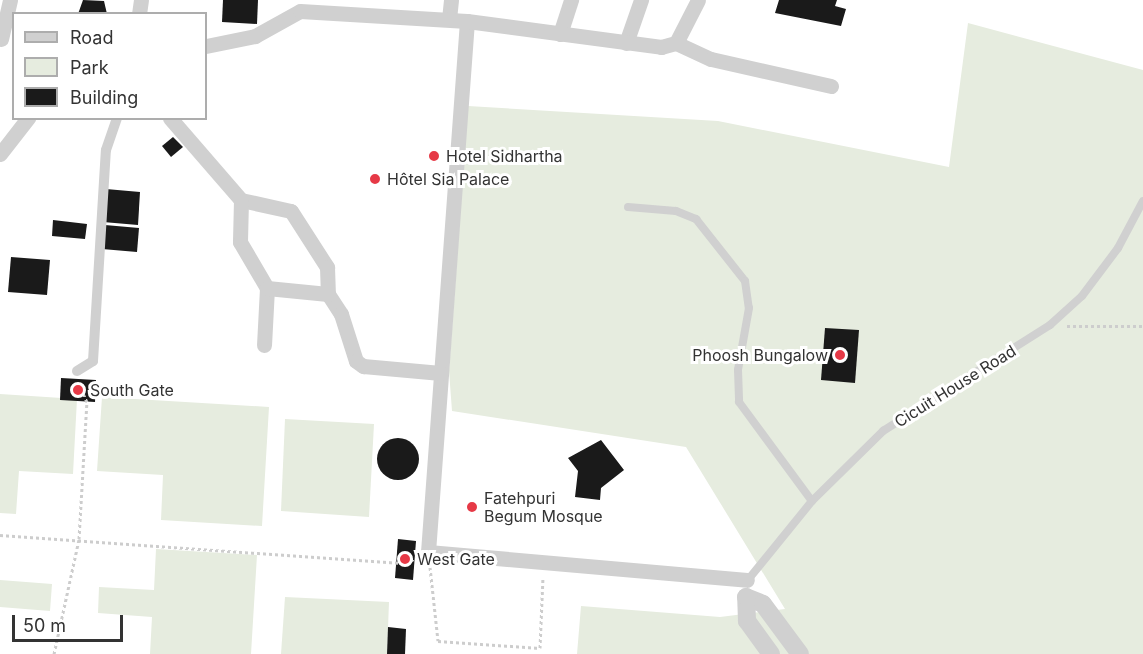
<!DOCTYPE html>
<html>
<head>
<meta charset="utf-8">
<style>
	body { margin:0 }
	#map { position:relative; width:1143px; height:654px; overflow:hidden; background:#fff; font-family:Inter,sans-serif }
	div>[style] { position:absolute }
	.green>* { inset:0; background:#e6ecdf }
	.building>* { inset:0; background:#1a1a1a }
	.round { border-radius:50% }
	.path>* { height:3px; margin-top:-1.5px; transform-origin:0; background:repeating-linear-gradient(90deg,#cdcdcd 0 3px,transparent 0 6px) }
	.service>* { height:8px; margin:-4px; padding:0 4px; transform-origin:4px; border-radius:4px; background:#d0d0d0 }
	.pedestrian>* { height:10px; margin:-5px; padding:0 5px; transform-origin:5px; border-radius:5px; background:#d0d0d0 }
	.minor>* { height:15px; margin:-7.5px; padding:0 7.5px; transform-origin:7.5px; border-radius:7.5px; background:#d0d0d0 }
	.tertiary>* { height:18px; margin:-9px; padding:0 9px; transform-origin:9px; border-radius:9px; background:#d0d0d0 }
	.dots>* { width:16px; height:16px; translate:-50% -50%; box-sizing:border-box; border:3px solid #fff; border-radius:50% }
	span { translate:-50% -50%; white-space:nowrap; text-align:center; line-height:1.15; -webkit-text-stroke:6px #fff; paint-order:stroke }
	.poi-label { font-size:16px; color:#333 }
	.left { translate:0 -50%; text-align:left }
	.right { translate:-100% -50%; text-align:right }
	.street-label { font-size:16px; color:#333 }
	.legend { position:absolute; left:12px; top:12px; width:195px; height:108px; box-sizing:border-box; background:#fff; border:2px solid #adadad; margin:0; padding:8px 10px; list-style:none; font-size:18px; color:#333 }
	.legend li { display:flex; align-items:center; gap:12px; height:30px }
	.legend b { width:30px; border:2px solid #adadad }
	.scale { position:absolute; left:12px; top:615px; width:111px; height:27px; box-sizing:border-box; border:3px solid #333; border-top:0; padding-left:8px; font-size:18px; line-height:21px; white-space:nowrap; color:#333; -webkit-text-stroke:4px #fff; paint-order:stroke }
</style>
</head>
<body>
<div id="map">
	<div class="green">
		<i style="clip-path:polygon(968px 23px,1143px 70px,1143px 654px,577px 654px,581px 606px,720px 617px,785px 609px,686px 447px,452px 411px,449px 371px,468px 106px,718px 121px,949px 167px)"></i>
		<i style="clip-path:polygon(0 394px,77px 399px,73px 474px,19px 471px,16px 514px,0 513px)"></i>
		<i style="clip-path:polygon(102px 397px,269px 407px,262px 526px,161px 520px,163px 475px,97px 471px)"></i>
		<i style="clip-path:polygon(285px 419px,374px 424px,369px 517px,281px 511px)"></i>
		<i style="clip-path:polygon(156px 549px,257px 555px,251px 654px,150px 654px,152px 617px,98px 613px,99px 587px,154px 590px)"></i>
		<i style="clip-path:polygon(0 580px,52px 584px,50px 611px,0 607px)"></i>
		<i style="clip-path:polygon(285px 597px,389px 602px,387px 654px,281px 654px)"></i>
	</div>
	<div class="building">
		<i style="clip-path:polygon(83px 0,104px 1px,107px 14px,78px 14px)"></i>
		<i style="clip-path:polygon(223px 0,258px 0,257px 24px,222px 22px)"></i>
		<i style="clip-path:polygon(779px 0,837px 0,835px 6px,846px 9px,841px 26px,775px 13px)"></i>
		<i style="clip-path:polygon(173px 137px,183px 147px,171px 157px,162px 146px)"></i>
		<i style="clip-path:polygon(106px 189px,140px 192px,138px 225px,103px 222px)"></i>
		<i style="clip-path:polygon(53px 220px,87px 224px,85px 239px,52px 236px)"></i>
		<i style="clip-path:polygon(105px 225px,139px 228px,137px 252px,102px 249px)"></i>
		<i style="clip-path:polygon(11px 257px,50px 260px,47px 295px,8px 292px)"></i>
		<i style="clip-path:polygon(825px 328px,859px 330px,855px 383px,821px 380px)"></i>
		<i style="clip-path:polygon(61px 378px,96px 380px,95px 402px,60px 400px)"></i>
		<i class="round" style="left:377px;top:438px;width:42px;height:42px"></i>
		<i style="clip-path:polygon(601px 440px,624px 470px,601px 488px,600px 500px,575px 497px,578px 471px,568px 458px)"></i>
		<i style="clip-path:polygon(398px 539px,416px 541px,413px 580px,395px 578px)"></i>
		<i style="clip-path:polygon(388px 627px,406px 629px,405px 654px,387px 654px)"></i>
	</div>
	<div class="path">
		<i style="left:1067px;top:326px;width:76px"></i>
		<i style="left:0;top:535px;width:406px;rotate:4deg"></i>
		<i style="left:405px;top:563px;width:12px;rotate:-24deg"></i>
		<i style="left:430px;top:567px;width:74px;rotate:83.8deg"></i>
		<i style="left:438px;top:641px;width:102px;rotate:3.9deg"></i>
		<i style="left:540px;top:648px;width:71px;rotate:-87.6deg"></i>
		<i style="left:54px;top:654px;width:118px;rotate:-77.7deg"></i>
		<i style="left:79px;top:539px;width:137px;rotate:-86.7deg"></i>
		<i style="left:87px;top:402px;width:22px;rotate:-114deg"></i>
	</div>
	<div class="service">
		<i style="left:628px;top:207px;width:48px;rotate:4.8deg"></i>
		<i style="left:676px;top:211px;width:22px;rotate:22deg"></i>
		<i style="left:696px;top:219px;width:79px;rotate:51.7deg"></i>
		<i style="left:745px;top:281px;width:27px;rotate:82deg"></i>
		<i style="left:749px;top:308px;width:63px;rotate:100.1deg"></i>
		<i style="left:738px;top:370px;width:32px;rotate:88deg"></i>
		<i style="left:739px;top:402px;width:123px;rotate:53.6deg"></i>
		<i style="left:747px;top:581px;width:103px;rotate:-50.9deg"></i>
		<i style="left:812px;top:501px;width:100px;rotate:-44.6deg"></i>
		<i style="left:883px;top:431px;width:198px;rotate:-32.4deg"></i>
		<i style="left:1050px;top:325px;width:43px;rotate:-42.2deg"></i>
		<i style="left:1082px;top:296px;width:60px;rotate:-53.1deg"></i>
		<i style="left:1118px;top:248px;width:53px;rotate:-62deg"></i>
	</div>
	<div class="pedestrian">
		<i style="left:77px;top:371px;width:19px;rotate:-32deg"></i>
		<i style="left:93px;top:361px;width:211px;rotate:-86.5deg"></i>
		<i style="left:106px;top:150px;width:34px;rotate:-71deg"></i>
	</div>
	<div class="minor">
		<i style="left:139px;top:14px;width:14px;rotate:-82deg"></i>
		<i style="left:449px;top:19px;width:19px;rotate:-84deg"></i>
		<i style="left:467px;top:21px;width:532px;rotate:94.2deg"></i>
		<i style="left:428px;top:552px;width:320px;rotate:5deg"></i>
		<i style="left:560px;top:34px;width:36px;rotate:-72deg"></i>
		<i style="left:1px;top:39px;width:40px;rotate:-77deg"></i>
		<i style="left:626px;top:43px;width:46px;rotate:-70.8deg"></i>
		<i style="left:676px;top:43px;width:38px;rotate:25deg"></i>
		<i style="left:711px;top:59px;width:123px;rotate:12.7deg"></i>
		<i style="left:206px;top:46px;width:50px;rotate:-11.5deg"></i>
		<i style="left:255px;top:36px;width:51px;rotate:-29.1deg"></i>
		<i style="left:300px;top:11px;width:167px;rotate:3.4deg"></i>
		<i style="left:467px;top:21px;width:196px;rotate:7.6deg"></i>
		<i style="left:661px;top:47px;width:16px;rotate:-15deg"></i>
		<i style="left:676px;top:43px;width:48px;rotate:-62.9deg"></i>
		<i style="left:170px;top:118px;width:108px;rotate:49.1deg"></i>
		<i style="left:241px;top:200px;width:51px;rotate:12.4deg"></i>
		<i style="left:291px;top:211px;width:67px;rotate:57.3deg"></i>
		<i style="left:327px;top:267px;width:27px;rotate:88deg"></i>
		<i style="left:328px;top:294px;width:24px;rotate:57deg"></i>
		<i style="left:341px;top:314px;width:49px;rotate:72.3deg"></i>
		<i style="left:356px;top:361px;width:9px;rotate:36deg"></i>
		<i style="left:363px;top:366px;width:78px;rotate:5.1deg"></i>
		<i style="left:0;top:154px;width:46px;rotate:-52.1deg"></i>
		<i style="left:241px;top:200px;width:42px;rotate:91.4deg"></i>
		<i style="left:240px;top:242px;width:53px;rotate:59.6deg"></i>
		<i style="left:267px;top:288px;width:57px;rotate:93deg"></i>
		<i style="left:267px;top:288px;width:61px;rotate:5.6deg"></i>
	</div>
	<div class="tertiary">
		<i style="left:771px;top:654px;width:41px;rotate:-126deg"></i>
		<i style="left:747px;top:621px;width:24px;rotate:-92deg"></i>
		<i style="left:746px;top:597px;width:18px;rotate:22deg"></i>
		<i style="left:763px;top:604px;width:62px;rotate:53.5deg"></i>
	</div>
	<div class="dots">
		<i style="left:434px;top:156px;background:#e63946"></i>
		<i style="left:375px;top:179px;background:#e63946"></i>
		<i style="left:840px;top:355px;background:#e63946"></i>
		<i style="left:78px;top:390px;background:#e63946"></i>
		<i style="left:472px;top:507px;background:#e63946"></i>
		<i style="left:405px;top:559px;background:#e63946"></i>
	</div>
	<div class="poi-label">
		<span class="left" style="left:446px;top:156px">Hotel Sidhartha</span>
		<span class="left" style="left:387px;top:179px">Hôtel Sia Palace</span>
		<span class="right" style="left:828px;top:355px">Phoosh Bungalow</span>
		<span class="left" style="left:90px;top:390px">South Gate</span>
		<span class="left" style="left:484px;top:507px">Fatehpuri<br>Begum Mosque</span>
		<span class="left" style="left:417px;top:559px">West Gate</span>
	</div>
	<div class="street-label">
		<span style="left:955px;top:386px;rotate:-32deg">Cicuit House Road</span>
	</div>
	<ul class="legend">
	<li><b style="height:8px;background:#d0d0d0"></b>Road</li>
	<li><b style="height:16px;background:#e6ecdf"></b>Park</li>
	<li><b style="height:16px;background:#1a1a1a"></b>Building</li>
	</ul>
	<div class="scale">50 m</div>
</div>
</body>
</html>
